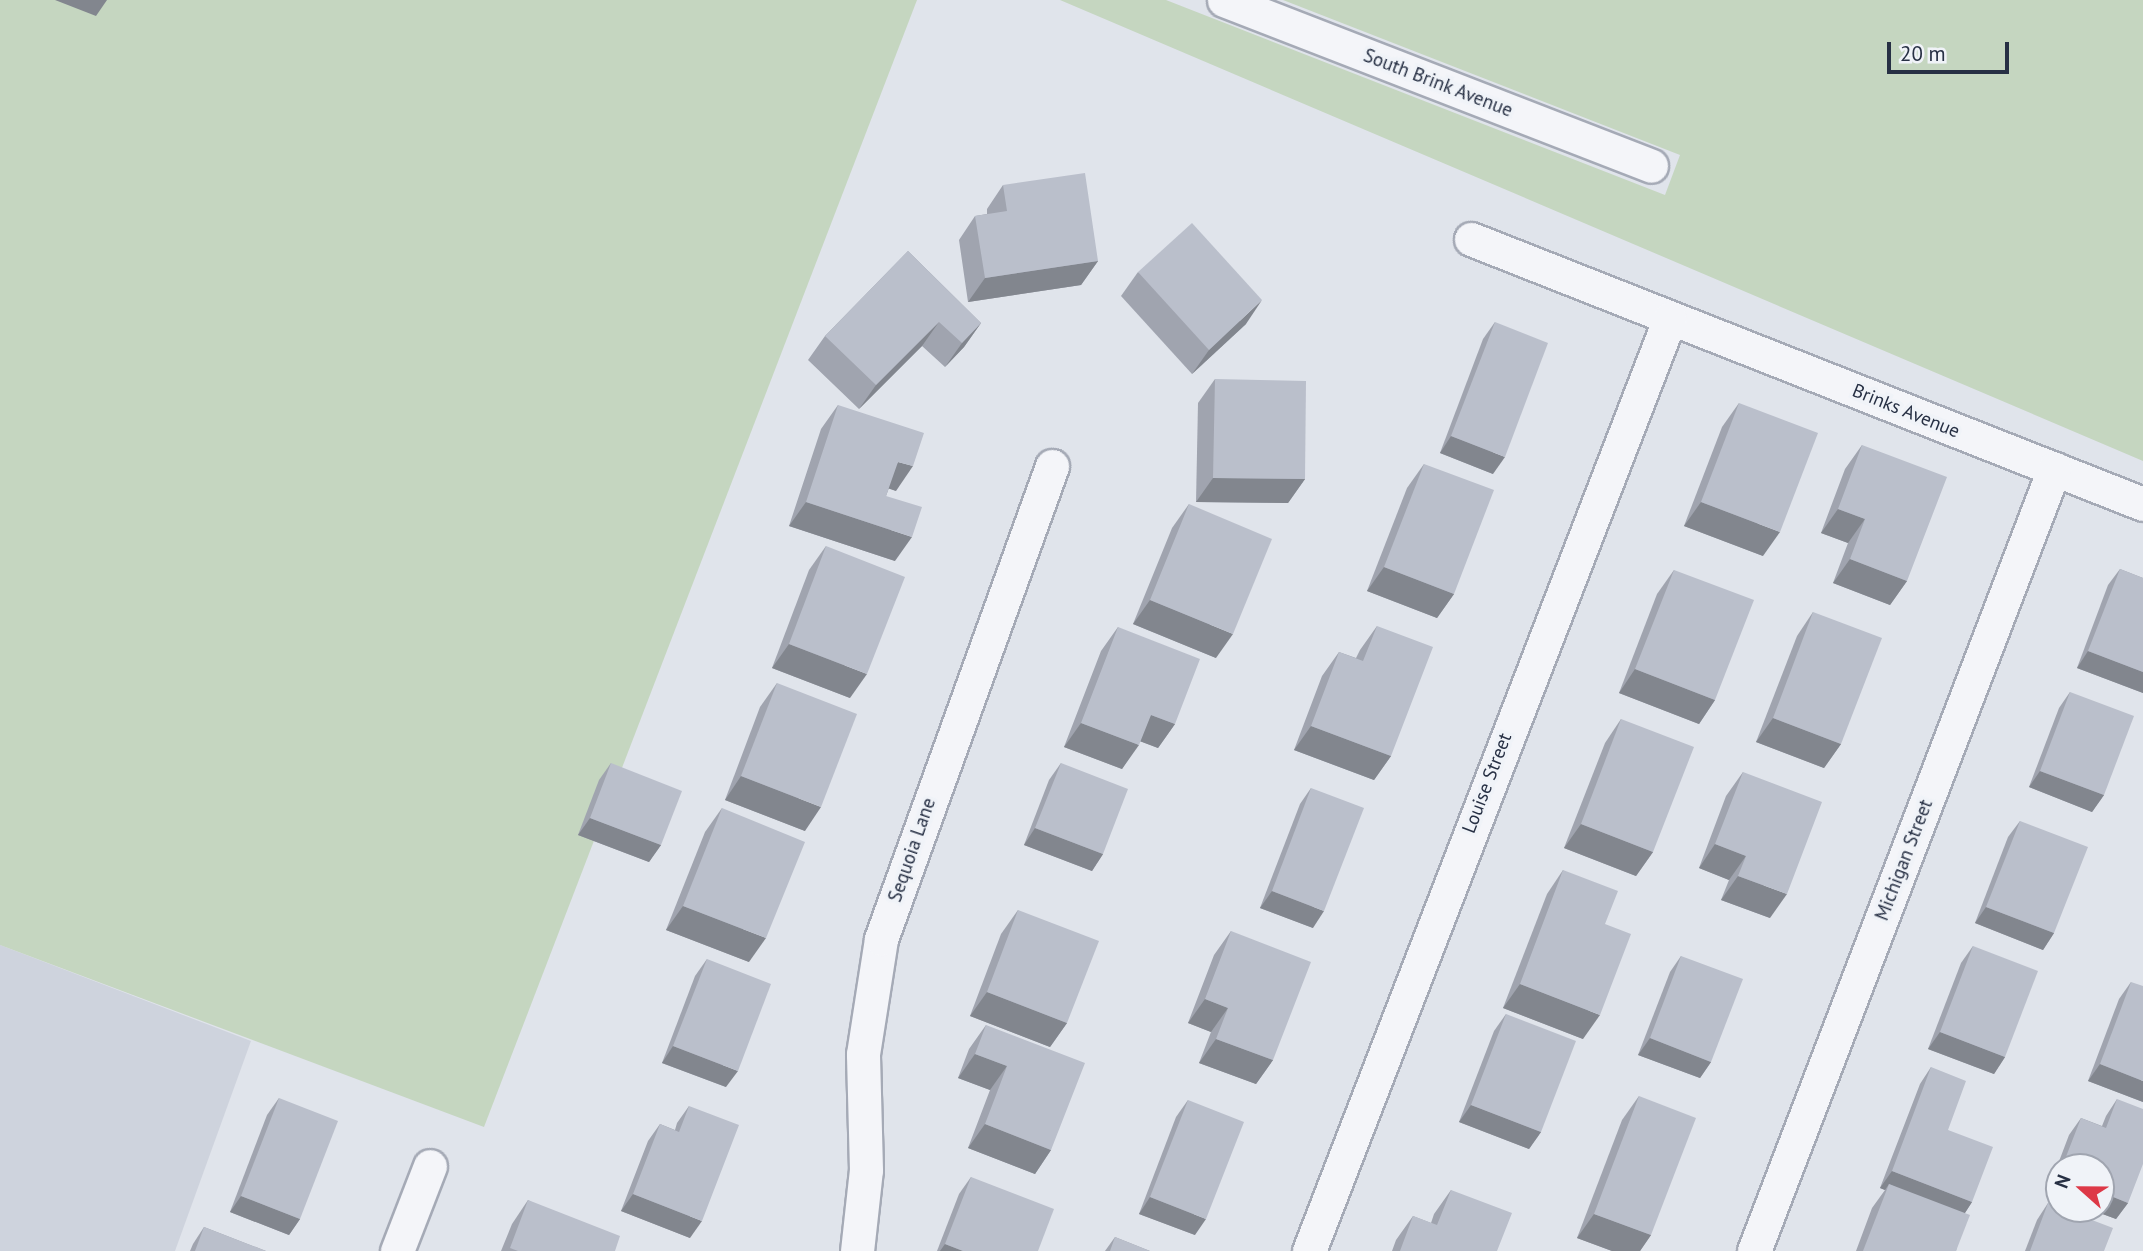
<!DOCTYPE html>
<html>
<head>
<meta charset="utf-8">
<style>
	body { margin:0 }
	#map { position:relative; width:2143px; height:1251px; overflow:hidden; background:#e0e4eb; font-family:"PT Sans",sans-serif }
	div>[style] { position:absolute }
	.built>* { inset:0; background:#ced3dd }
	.green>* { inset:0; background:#c5d6c0 }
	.roads { filter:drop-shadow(2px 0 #a5aab6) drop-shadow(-2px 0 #a5aab6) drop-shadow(0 2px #a5aab6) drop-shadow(0 -2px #a5aab6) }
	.street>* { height:33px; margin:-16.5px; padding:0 16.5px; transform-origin:16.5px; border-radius:16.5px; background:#f4f5f9 }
	.wall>* { inset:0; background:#a0a4af }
	.shaded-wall>* { inset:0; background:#82868e }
	.building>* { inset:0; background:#babfcb }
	span { translate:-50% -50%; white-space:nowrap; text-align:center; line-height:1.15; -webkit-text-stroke:7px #f0f3f8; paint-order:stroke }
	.street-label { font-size:19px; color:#273044 }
	.north { position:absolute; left:2045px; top:1153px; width:70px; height:70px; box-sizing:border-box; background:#f0f3f8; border:2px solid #a0a5b0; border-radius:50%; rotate:291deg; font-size:19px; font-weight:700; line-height:28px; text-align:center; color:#273044 }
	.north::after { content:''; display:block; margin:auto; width:24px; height:32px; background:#dd3847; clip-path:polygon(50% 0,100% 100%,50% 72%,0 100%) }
	.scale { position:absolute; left:1887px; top:42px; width:122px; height:32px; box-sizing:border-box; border:4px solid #273044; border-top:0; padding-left:9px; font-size:21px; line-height:24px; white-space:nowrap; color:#273044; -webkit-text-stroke:5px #f0f3f8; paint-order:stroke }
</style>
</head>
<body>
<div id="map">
	<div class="built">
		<i style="clip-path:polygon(0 945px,251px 1041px,175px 1251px,0 1251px)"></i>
	</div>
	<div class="green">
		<i style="clip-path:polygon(0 0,917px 0,484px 1127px,0 945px)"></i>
		<i style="clip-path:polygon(1060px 0,1166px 0,1665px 195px,1680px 155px,1283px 0,2143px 0,2143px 461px)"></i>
	</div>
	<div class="roads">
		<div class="street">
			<i style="left:1224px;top:0;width:458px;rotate:21.2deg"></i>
			<i style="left:1471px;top:239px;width:722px;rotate:21.52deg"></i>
			<i style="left:397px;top:1251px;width:91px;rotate:-68.8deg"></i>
			<i style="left:857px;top:1251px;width:81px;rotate:-83.7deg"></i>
			<i style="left:866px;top:1170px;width:116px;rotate:-91.5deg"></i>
			<i style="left:863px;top:1054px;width:116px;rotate:-81.1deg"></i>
			<i style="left:881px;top:939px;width:503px;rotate:-70.12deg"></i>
			<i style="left:1309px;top:1251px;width:1000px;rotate:-68.85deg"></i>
			<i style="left:1754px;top:1251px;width:838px;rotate:-69.01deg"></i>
		</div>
	</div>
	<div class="wall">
		<i style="clip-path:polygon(1003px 185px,1098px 261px,1081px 285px,968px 302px,959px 240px,975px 216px,987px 214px,987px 209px)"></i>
		<i style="clip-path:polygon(908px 251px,981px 323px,964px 347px,945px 367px,922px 346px,859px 409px,808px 360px,825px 336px)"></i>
		<i style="clip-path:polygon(1138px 272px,1246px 324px,1192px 374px,1121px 296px)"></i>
		<i style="clip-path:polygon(1495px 322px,1493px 474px,1440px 453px,1483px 339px)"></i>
		<i style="clip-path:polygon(1215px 379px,1305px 479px,1288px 503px,1196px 502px,1198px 403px)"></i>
		<i style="clip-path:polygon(1739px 403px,1763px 556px,1684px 526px,1722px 427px)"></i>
		<i style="clip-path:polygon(838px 405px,896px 491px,889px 488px,886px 496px,895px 561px,789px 526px,821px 429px)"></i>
		<i style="clip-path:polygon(1862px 445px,1907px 581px,1890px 605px,1833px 583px,1848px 543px,1821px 533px,1845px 469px)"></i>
		<i style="clip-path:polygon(1424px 464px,1454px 594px,1437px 618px,1367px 591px,1407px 488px)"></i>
		<i style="clip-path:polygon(1189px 504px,1216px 658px,1133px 624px,1172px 528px)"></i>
		<i style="clip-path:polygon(826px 546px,850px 698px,772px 668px,809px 570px)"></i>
		<i style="clip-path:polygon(2120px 569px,2143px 578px,2143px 693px,2077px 668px,2108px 585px)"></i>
		<i style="clip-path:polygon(1674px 570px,1715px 700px,1699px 724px,1619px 693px,1657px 594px)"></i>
		<i style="clip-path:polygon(1813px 612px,1841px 744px,1824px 768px,1756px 742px,1797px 636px)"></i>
		<i style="clip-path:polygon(1377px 626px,1391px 756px,1374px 780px,1294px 750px,1322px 676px,1339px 652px,1356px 658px,1360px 650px)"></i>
		<i style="clip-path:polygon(1118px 627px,1175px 724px,1158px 748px,1140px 741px,1122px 769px,1064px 747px,1101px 651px)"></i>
		<i style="clip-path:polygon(777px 683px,805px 831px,725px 800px,760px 707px)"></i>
		<i style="clip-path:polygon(2070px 692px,2104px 795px,2092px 812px,2029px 787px,2059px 708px)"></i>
		<i style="clip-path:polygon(1621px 719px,1653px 852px,1636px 876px,1564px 848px,1605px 743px)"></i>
		<i style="clip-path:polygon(611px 763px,661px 845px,649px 862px,578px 835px,599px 780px)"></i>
		<i style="clip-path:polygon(1061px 763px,1103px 854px,1092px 871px,1024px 845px,1049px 780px)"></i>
		<i style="clip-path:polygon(1743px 772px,1770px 918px,1721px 900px,1729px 880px,1699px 868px,1726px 796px)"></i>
		<i style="clip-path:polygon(1311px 788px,1313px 928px,1260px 908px,1300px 804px)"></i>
		<i style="clip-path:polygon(722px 808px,749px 962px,666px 930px,705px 832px)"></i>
		<i style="clip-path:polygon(2020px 821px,2054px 933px,2043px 950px,1975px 923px,2008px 837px)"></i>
		<i style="clip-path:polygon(1563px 870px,1605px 924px,1583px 1039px,1503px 1008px,1547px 894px)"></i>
		<i style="clip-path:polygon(1018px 910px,1067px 1023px,1050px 1047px,970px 1016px,1001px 934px)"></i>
		<i style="clip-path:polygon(1231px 931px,1273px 1060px,1256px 1084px,1199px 1063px,1211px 1032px,1188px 1023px,1214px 955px)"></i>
		<i style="clip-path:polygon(1973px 946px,2005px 1057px,1994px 1074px,1928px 1049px,1961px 963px)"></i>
		<i style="clip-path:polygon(1681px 956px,1711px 1062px,1700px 1078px,1638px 1055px,1670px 972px)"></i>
		<i style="clip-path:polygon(707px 959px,726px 1087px,662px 1063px,695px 976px)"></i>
		<i style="clip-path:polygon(2131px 982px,2143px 1102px,2088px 1081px,2119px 999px)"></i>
		<i style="clip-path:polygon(1506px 1014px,1541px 1132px,1529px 1149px,1459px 1122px,1494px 1031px)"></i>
		<i style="clip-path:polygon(986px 1025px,1051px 1150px,1035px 1174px,968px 1148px,990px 1090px,958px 1078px,969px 1049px)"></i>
		<i style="clip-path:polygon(1931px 1067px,1948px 1130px,1972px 1202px,1965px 1213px,1956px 1251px,1856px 1251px,1872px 1208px,1885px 1190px,1880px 1188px,1920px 1084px)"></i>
		<i style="clip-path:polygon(1639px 1096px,1651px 1235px,1640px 1251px,1612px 1251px,1577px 1238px,1622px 1120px)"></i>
		<i style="clip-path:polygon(279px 1098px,300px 1219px,289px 1235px,230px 1212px,267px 1115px)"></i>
		<i style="clip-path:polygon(2117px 1099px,2128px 1203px,2116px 1219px,2089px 1209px,2101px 1209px,2101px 1167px,2059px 1167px,2059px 1197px,2047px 1193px,2069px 1135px,2081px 1118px,2102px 1126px,2106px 1116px)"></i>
		<i style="clip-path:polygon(1188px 1100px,1195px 1235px,1139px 1214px,1176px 1117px)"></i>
		<i style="clip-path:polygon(689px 1106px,690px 1238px,621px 1211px,648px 1141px,660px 1124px,675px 1130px,677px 1123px)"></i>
		<i style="clip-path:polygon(971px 1177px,1038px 1251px,937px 1251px,959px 1194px)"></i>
		<i style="clip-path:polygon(1451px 1190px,1497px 1251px,1392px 1251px,1396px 1240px,1413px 1216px,1431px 1223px,1434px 1214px)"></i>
		<i style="clip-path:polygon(528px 1200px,615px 1251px,501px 1251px,512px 1224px)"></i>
		<i style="clip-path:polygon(2048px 1203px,2104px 1251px,2025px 1251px,2037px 1220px)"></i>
		<i style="clip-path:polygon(204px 1227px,266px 1251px,190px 1251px,193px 1244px)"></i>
		<i style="clip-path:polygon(1115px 1237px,1150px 1251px,1105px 1251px)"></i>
	</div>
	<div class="shaded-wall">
		<i style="clip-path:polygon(55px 0,107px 0,96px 16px)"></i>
		<i style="clip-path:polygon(1098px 261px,1081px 285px,968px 302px,985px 278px)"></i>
		<i style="clip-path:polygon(1262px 300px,1246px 324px,1192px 374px,1209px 350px)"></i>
		<i style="clip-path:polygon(939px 322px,922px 346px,859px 409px,876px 385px)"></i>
		<i style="clip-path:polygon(981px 323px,964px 347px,945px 367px,962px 343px)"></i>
		<i style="clip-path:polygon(1451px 436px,1505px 457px,1493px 474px,1440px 453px)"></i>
		<i style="clip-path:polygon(898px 462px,913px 466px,896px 491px,881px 486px)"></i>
		<i style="clip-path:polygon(1213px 478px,1305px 479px,1288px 503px,1196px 502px)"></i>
		<i style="clip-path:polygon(806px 502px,912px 537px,895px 561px,789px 526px)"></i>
		<i style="clip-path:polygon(1701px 502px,1780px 532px,1763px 556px,1684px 526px)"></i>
		<i style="clip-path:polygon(1838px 509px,1865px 519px,1848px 543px,1821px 533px)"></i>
		<i style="clip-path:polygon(1850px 559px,1907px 581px,1890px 605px,1833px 583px)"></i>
		<i style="clip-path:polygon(1384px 567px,1454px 594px,1437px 618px,1367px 591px)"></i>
		<i style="clip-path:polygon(1150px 600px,1233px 634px,1216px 658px,1133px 624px)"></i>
		<i style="clip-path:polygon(789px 644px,867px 674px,850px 698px,772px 668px)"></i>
		<i style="clip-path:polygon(2088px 651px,2143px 672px,2143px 693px,2077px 668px)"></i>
		<i style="clip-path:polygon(1635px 669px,1715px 700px,1699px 724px,1619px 693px)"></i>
		<i style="clip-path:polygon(1151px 715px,1175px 724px,1158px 748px,1134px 739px)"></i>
		<i style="clip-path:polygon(1773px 718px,1841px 744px,1824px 768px,1756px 742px)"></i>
		<i style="clip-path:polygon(1081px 723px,1139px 745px,1122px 769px,1064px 747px)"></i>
		<i style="clip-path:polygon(1311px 726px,1391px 756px,1374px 780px,1294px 750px)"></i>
		<i style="clip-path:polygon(2040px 771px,2104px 795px,2092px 812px,2029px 787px)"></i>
		<i style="clip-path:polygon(741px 776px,821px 807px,805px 831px,725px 800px)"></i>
		<i style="clip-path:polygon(590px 818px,661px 845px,649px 862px,578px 835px)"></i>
		<i style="clip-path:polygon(1581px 824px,1653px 852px,1636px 876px,1564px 848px)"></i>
		<i style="clip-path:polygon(1035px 828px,1103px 854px,1092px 871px,1024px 845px)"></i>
		<i style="clip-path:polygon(1715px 844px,1746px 856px,1729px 880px,1699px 868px)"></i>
		<i style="clip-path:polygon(1738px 876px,1787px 894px,1770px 918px,1721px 900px)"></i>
		<i style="clip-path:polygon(1272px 891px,1324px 911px,1313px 928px,1260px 908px)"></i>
		<i style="clip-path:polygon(683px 906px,766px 938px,749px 962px,666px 930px)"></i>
		<i style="clip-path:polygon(1986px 907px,2054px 933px,2043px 950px,1975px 923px)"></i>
		<i style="clip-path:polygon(1520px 984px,1600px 1015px,1583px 1039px,1503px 1008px)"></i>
		<i style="clip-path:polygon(987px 992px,1067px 1023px,1050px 1047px,970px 1016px)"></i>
		<i style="clip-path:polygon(1205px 999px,1228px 1008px,1211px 1032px,1188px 1023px)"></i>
		<i style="clip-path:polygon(1940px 1032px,2005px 1057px,1994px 1074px,1928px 1049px)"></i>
		<i style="clip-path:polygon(1650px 1038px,1711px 1062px,1700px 1078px,1638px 1055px)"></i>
		<i style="clip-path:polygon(1216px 1039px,1273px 1060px,1256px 1084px,1199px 1063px)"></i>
		<i style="clip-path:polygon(673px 1046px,738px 1071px,726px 1087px,662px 1063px)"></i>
		<i style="clip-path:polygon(975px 1054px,1007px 1066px,990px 1090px,958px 1078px)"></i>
		<i style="clip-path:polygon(2100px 1064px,2143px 1081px,2143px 1102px,2088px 1081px)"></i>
		<i style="clip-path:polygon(1471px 1105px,1541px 1132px,1529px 1149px,1459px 1122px)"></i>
		<i style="clip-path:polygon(985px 1124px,1051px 1150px,1035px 1174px,968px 1148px)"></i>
		<i style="clip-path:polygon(1892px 1171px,1972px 1202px,1961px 1219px,1889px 1184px,1885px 1190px,1880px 1188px)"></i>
		<i style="clip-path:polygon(2059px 1176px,2059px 1197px,2047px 1193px)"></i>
		<i style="clip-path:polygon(2101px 1192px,2128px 1203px,2116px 1219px,2089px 1209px,2101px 1209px)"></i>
		<i style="clip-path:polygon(633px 1194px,702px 1221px,690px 1238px,621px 1211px)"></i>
		<i style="clip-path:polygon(241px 1196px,300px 1219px,289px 1235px,230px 1212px)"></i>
		<i style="clip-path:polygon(1150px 1197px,1206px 1219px,1195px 1235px,1139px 1214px)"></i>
		<i style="clip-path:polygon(1594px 1214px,1651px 1235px,1640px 1251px,1612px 1251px,1577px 1238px)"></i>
		<i style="clip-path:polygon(945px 1244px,963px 1251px,940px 1251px)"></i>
	</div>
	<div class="building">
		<i style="clip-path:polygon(1085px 173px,1098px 261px,985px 278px,975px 216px,1007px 211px,1003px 185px)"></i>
		<i style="clip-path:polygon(1192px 223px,1262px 300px,1209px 350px,1138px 272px)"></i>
		<i style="clip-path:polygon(908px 251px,981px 323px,962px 343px,939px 322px,876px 385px,825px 336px)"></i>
		<i style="clip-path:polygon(1495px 322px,1548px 343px,1505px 457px,1451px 436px)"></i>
		<i style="clip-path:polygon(1215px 379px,1306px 381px,1305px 479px,1213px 478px)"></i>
		<i style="clip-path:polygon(1739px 403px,1818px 433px,1780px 532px,1701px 502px)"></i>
		<i style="clip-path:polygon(838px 405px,924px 433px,913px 466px,898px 462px,886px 496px,922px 507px,912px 537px,806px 502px)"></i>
		<i style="clip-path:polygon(1862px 445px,1947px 477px,1907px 581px,1850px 559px,1865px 519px,1838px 509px)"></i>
		<i style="clip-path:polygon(1424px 464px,1494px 490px,1454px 594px,1384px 567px)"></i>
		<i style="clip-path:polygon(1189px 504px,1272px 539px,1233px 634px,1150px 600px)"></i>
		<i style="clip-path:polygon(826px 546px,905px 577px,867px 674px,789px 644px)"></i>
		<i style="clip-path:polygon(2120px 569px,2143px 578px,2143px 672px,2088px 651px)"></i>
		<i style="clip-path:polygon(1674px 570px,1754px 600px,1715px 700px,1635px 669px)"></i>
		<i style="clip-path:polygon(1813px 612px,1882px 638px,1841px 744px,1773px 718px)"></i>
		<i style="clip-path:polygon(1377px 626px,1433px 647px,1391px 756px,1311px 726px,1339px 652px,1363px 661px)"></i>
		<i style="clip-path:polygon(1118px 627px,1200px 659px,1175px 724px,1151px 715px,1139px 745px,1081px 723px)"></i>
		<i style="clip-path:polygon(777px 683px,857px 714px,821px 807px,741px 776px)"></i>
		<i style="clip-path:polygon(2070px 692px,2134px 716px,2104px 795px,2040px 771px)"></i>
		<i style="clip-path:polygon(1621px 719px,1694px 747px,1653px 852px,1581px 824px)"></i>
		<i style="clip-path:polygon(611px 763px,682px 791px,661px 845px,590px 818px)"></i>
		<i style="clip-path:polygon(1061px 763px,1128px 789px,1103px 854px,1035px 828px)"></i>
		<i style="clip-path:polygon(1743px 772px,1822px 802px,1787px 894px,1738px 876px,1746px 856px,1715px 844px)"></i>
		<i style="clip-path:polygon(1311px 788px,1364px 808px,1324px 911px,1272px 891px)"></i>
		<i style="clip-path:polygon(722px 808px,805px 842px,766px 938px,683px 906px)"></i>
		<i style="clip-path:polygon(2020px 821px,2088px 847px,2054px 933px,1986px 907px)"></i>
		<i style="clip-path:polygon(1563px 870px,1618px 891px,1605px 924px,1631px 934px,1600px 1015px,1520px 984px)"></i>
		<i style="clip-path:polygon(1018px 910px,1099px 941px,1067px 1023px,987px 992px)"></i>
		<i style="clip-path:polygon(1231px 931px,1311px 962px,1273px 1060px,1216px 1039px,1228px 1008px,1205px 999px)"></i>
		<i style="clip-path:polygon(1973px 946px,2038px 971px,2005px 1057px,1940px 1032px)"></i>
		<i style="clip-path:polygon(1681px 956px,1743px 979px,1711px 1062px,1650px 1038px)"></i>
		<i style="clip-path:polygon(707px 959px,771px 984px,738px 1071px,673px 1046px)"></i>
		<i style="clip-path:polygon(2131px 982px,2143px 986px,2143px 1081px,2100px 1064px)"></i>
		<i style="clip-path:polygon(1506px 1014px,1576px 1041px,1541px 1132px,1471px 1105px)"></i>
		<i style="clip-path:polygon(986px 1025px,1085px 1063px,1051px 1150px,985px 1124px,1007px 1066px,975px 1054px)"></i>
		<i style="clip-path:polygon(1931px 1067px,1966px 1081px,1948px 1130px,1993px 1147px,1972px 1202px,1892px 1171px)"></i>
		<i style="clip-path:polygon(1639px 1096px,1696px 1118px,1651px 1235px,1594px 1214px)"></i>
		<i style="clip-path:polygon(279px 1098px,338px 1121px,300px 1219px,241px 1196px)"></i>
		<i style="clip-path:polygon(2117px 1099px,2143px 1109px,2143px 1164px,2128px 1203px,2101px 1192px,2101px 1167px,2062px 1167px,2081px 1118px,2106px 1128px)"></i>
		<i style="clip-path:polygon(1188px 1100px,1244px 1122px,1206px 1219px,1150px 1197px)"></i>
		<i style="clip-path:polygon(689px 1106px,739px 1125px,702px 1221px,633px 1194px,660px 1124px,679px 1132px)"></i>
		<i style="clip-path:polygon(971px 1177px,1054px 1209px,1038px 1251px,963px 1251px,945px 1244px)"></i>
		<i style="clip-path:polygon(1889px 1184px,1970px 1215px,1956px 1251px,1863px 1251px)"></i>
		<i style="clip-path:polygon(1451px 1190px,1512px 1213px,1497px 1251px,1400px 1251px,1413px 1216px,1437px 1225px)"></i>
		<i style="clip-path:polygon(528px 1200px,620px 1236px,615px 1251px,518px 1251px,510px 1248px)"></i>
		<i style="clip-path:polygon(2048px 1203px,2059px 1207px,2059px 1209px,2063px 1209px,2113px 1228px,2104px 1251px,2030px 1251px)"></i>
		<i style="clip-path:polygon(204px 1227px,266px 1251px,195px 1251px)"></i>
		<i style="clip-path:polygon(1115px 1237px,1150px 1251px,1110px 1251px)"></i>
	</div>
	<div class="street-label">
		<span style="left:1438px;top:83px;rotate:21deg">South Brink Avenue</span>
		<span style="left:1906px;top:411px;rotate:22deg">Brinks Avenue</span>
		<span style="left:1487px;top:783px;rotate:-69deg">Louise Street</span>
		<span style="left:912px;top:850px;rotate:-71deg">Sequoia Lane</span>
		<span style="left:1904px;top:860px;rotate:-69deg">Michigan Street</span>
	</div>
	<div class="north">N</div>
	<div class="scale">20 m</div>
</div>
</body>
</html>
